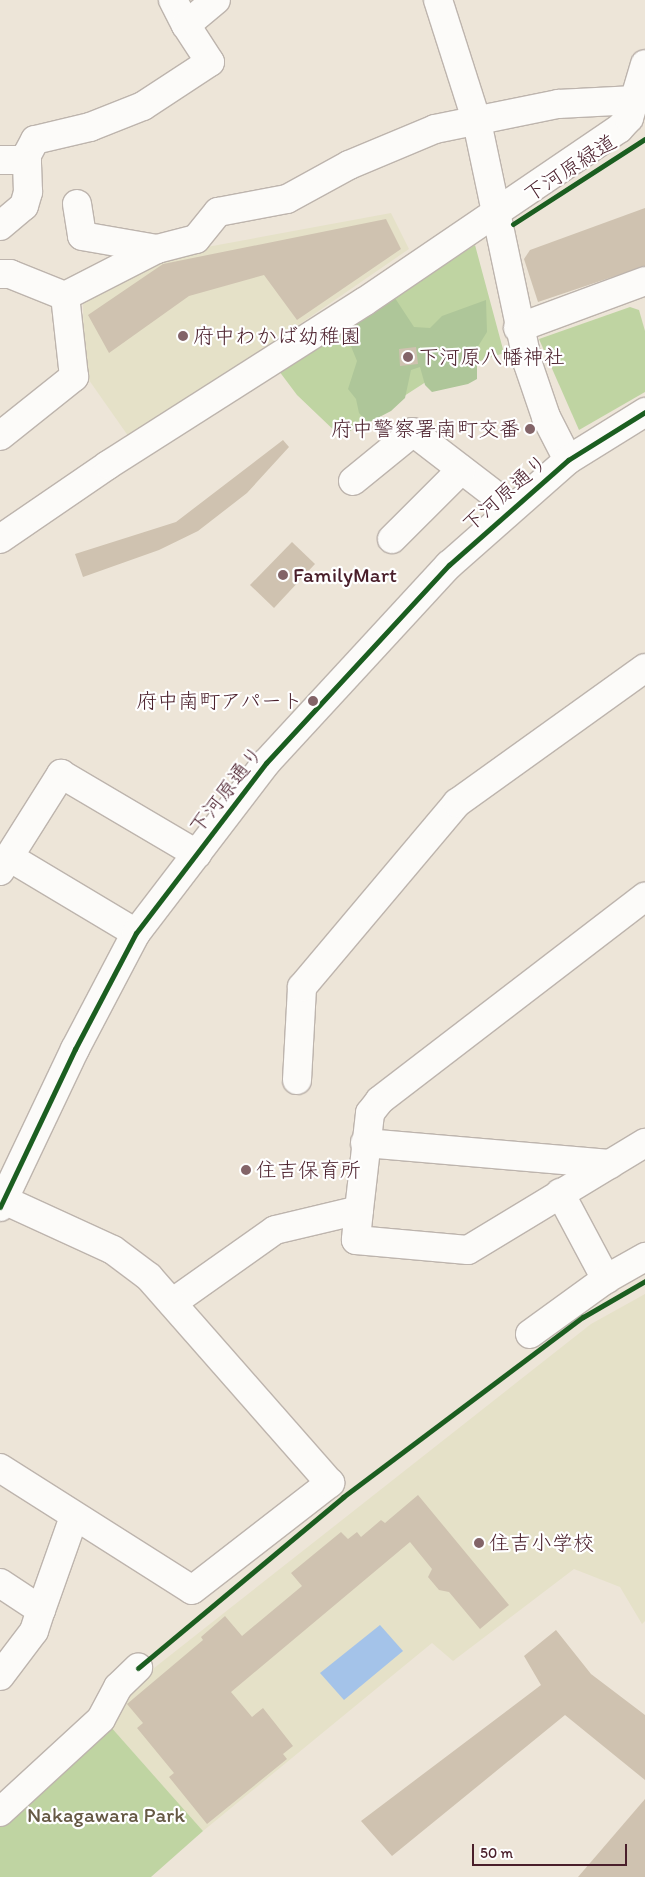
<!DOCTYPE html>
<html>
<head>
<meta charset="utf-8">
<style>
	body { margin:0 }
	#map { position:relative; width:645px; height:1877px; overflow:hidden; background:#ede5d8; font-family:Itim,"Klee One",sans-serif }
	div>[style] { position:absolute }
	.built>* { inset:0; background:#e5e1c8 }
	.green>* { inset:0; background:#bfd4a2 }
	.forest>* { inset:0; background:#aec699 }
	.water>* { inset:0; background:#a4c3e9 }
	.building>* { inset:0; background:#cfc2b0 }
	.roads { filter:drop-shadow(1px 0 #bdb4ad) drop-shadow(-1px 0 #bdb4ad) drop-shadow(0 1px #bdb4ad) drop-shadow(0 -1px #bdb4ad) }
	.minor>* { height:28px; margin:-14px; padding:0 14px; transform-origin:14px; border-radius:14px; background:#fcfbf9 }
	.cycleway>* { height:5px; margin:-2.5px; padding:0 2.5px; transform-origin:2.5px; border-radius:2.5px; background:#1b5e20 }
	.dots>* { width:14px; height:14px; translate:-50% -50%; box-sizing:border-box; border:2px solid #fff; border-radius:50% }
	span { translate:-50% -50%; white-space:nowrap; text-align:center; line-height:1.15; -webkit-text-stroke:4.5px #fff; paint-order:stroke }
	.street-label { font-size:21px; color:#4a1f2b }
	.poi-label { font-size:21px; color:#4a1f2b }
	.left { translate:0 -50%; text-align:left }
	.right { translate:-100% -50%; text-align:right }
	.park-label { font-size:21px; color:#665a45 }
	.scale { position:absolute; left:472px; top:1844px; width:155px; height:22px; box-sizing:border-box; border:2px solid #4a1f2b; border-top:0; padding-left:6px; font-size:15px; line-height:18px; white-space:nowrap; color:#4a1f2b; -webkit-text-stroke:4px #fff; paint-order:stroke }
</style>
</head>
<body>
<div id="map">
	<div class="built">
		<i style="clip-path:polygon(391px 213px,409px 249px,131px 440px,84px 373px,83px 300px,158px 256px)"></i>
		<i style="clip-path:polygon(645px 1294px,645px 1621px,642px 1624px,620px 1587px,574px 1569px,453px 1661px,432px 1643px,203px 1831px,110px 1726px,130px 1687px,591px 1324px)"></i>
	</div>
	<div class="green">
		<i style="clip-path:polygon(475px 245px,504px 353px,435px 376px,341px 437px,297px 395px,279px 371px)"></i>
		<i style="clip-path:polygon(630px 307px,639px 310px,645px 331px,645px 392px,579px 430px,539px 339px)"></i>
		<i style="clip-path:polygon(110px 1726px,203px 1831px,151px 1877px,0 1877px,0 1826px)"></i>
	</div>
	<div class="forest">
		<i style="clip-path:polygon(393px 295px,414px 327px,430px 328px,442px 316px,486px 300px,487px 332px,477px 348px,477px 379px,468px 384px,432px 392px,425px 385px,420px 367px,411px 370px,405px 398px,391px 411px,368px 423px,359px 413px,356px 399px,348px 389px,357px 361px,350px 344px,347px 316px)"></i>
	</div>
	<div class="water">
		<i style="clip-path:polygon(380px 1625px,403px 1651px,344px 1700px,320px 1673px)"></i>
	</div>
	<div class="building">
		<i style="clip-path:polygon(645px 208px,645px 266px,538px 302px,524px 259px,530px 250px)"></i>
		<i style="clip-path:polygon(386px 219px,401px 249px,297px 320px,264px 275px,189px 296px,109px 353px,88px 315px,163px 264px)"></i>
		<i style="clip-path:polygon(416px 347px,418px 364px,400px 366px,399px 349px)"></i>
		<i style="clip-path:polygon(283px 440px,289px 447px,247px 493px,198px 531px,159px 550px,83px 577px,75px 554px,176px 522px)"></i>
		<i style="clip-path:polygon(292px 542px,315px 564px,274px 608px,250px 585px)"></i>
		<i style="clip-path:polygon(418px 1495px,509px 1605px,480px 1629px,449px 1592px,439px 1590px,428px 1577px,432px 1569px,410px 1542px,231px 1692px,252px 1717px,263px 1708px,293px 1746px,283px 1754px,287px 1759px,207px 1824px,169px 1777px,174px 1773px,137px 1728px,143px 1723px,127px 1704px,203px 1640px,201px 1637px,225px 1616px,242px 1636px,302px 1586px,291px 1573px,341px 1532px,348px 1539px,357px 1532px,361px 1537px,381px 1520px,385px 1523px)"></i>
		<i style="clip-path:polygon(556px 1630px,591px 1674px,645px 1715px,645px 1780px,565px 1715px,392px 1856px,361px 1821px,541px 1685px,524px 1656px)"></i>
		<i style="clip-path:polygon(645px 1799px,645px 1877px,578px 1877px)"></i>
	</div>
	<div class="roads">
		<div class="minor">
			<i style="left:173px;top:0;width:28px;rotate:63deg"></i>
			<i style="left:438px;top:0;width:128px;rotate:72.3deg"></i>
			<i style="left:477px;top:122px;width:247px;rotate:78.1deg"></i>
			<i style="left:528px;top:364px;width:56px;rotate:71.2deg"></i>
			<i style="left:546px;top:417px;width:48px;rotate:62.9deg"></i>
			<i style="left:0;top:160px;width:27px"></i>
			<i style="left:77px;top:204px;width:32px;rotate:81deg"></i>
			<i style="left:82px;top:236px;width:76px;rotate:9.8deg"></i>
			<i style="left:0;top:226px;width:31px;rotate:-40deg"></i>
			<i style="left:24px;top:206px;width:15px;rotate:-74deg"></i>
			<i style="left:28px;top:192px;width:37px;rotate:-92deg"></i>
			<i style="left:27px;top:155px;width:17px;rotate:-62deg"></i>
			<i style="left:35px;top:140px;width:57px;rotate:-13.3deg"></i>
			<i style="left:90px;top:127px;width:57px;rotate:-21.6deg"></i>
			<i style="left:143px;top:106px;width:80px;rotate:-33.3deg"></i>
			<i style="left:210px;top:62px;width:44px;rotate:-123deg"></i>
			<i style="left:186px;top:25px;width:39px;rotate:-40deg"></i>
			<i style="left:0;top:274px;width:10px"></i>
			<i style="left:10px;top:274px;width:59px;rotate:21.8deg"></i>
			<i style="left:65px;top:296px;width:103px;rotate:-27.1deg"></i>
			<i style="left:157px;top:249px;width:40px;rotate:-14.4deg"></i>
			<i style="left:196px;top:239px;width:35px;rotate:-51deg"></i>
			<i style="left:218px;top:212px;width:70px;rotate:-10.7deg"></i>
			<i style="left:287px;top:199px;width:71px;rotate:-28.7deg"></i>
			<i style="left:349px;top:165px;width:93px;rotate:-22.7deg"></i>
			<i style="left:435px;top:129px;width:126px;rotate:-11.5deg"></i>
			<i style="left:558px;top:104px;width:77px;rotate:-3deg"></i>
			<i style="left:518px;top:328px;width:135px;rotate:-20.3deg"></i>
			<i style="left:0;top:436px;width:95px;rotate:-38.6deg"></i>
			<i style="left:74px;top:377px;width:81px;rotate:-96.3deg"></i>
			<i style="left:353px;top:481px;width:77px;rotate:-39.2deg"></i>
			<i style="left:413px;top:432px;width:125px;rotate:37.5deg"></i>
			<i style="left:0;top:539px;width:131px;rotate:-34.4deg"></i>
			<i style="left:108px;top:465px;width:303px;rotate:-32.5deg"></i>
			<i style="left:364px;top:302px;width:308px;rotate:-34.2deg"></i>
			<i style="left:619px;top:129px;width:15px;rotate:-48deg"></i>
			<i style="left:629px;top:118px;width:56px;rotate:-73.5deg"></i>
			<i style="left:392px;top:539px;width:98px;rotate:-45deg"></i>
			<i style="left:9px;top:857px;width:148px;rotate:30.9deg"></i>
			<i style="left:0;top:871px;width:115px;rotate:-57.8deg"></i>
			<i style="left:61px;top:774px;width:158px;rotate:30.5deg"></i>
			<i style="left:297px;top:1080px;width:93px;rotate:-86.9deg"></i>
			<i style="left:302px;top:987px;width:241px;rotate:-49.9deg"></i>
			<i style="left:457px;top:803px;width:231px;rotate:-35.7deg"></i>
			<i style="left:365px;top:1143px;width:246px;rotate:4.9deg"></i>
			<i style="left:560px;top:1193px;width:98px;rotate:61.9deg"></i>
			<i style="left:0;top:1207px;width:175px;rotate:-64.6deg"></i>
			<i style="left:75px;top:1049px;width:131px;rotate:-62.3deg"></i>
			<i style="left:136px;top:933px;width:214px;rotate:-52.6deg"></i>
			<i style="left:266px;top:763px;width:270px;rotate:-47.3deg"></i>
			<i style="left:449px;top:565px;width:159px;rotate:-41.4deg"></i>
			<i style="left:568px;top:460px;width:91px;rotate:-31.9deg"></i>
			<i style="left:359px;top:1210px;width:30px;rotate:96deg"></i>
			<i style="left:356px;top:1240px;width:112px;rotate:5.1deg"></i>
			<i style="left:468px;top:1250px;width:207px;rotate:-31.2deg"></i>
			<i style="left:172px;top:1303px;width:126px;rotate:-35.3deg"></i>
			<i style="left:275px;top:1230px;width:86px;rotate:-13.4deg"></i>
			<i style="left:359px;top:1210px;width:98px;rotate:-83.5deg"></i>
			<i style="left:370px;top:1113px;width:16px;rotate:-52deg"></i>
			<i style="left:380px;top:1100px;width:334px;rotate:-37.5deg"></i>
			<i style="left:530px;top:1334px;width:94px;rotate:-35.9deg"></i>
			<i style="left:606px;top:1279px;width:45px;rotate:-29.4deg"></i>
			<i style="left:0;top:1468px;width:227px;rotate:32.4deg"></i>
			<i style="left:192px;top:1590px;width:175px;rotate:-37.8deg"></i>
			<i style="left:330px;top:1483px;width:274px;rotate:-131.3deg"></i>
			<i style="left:149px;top:1277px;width:45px;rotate:-143.1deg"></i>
			<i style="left:113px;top:1250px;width:120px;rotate:-155.4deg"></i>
			<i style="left:0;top:1583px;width:49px;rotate:33.4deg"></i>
			<i style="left:41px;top:1610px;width:99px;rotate:-70.5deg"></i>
			<i style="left:0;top:1676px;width:56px;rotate:-52.9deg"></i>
			<i style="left:34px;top:1631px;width:22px;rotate:-72deg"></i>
			<i style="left:0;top:1812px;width:137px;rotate:-42.6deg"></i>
			<i style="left:101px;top:1719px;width:36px;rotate:-62deg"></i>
			<i style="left:118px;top:1687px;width:28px;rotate:-44deg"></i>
		</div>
	</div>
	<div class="cycleway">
		<i style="left:513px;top:224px;width:157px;rotate:-32.8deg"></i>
		<i style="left:0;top:1207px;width:175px;rotate:-64.6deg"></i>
		<i style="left:75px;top:1049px;width:131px;rotate:-62.3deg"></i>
		<i style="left:136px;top:933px;width:214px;rotate:-52.6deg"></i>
		<i style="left:266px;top:763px;width:270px;rotate:-47.3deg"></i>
		<i style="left:449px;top:565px;width:159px;rotate:-41.4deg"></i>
		<i style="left:568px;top:460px;width:91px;rotate:-31.9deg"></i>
		<i style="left:138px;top:1668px;width:267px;rotate:-39.8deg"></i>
		<i style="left:343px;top:1497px;width:300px;rotate:-36.9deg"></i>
		<i style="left:583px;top:1317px;width:72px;rotate:-30.1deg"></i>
	</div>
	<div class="dots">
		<i style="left:183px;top:336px;background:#836468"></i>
		<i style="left:408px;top:357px;background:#836468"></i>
		<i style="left:530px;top:429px;background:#836468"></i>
		<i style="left:283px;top:575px;background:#836468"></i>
		<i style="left:313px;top:701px;background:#836468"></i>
		<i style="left:246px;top:1170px;background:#836468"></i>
		<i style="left:479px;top:1543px;background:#836468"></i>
	</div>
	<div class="street-label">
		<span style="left:570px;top:168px;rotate:-33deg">下河原緑道</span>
		<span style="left:505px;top:493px;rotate:-41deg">下河原通り</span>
		<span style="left:226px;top:790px;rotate:-52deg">下河原通り</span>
	</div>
	<div class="poi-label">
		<span class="left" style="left:193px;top:336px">府中わかば幼稚園</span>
		<span class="left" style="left:418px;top:357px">下河原八幡神社</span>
		<span class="right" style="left:520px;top:429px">府中警察署南町交番</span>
		<span class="left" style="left:293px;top:575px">FamilyMart</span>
		<span class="right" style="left:303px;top:701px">府中南町アパート</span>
		<span class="left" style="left:256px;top:1170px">住吉保育所</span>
		<span class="left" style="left:489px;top:1543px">住吉小学校</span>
	</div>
	<div class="park-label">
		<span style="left:106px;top:1815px">Nakagawara Park</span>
	</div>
	<div class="scale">50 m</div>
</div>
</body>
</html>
